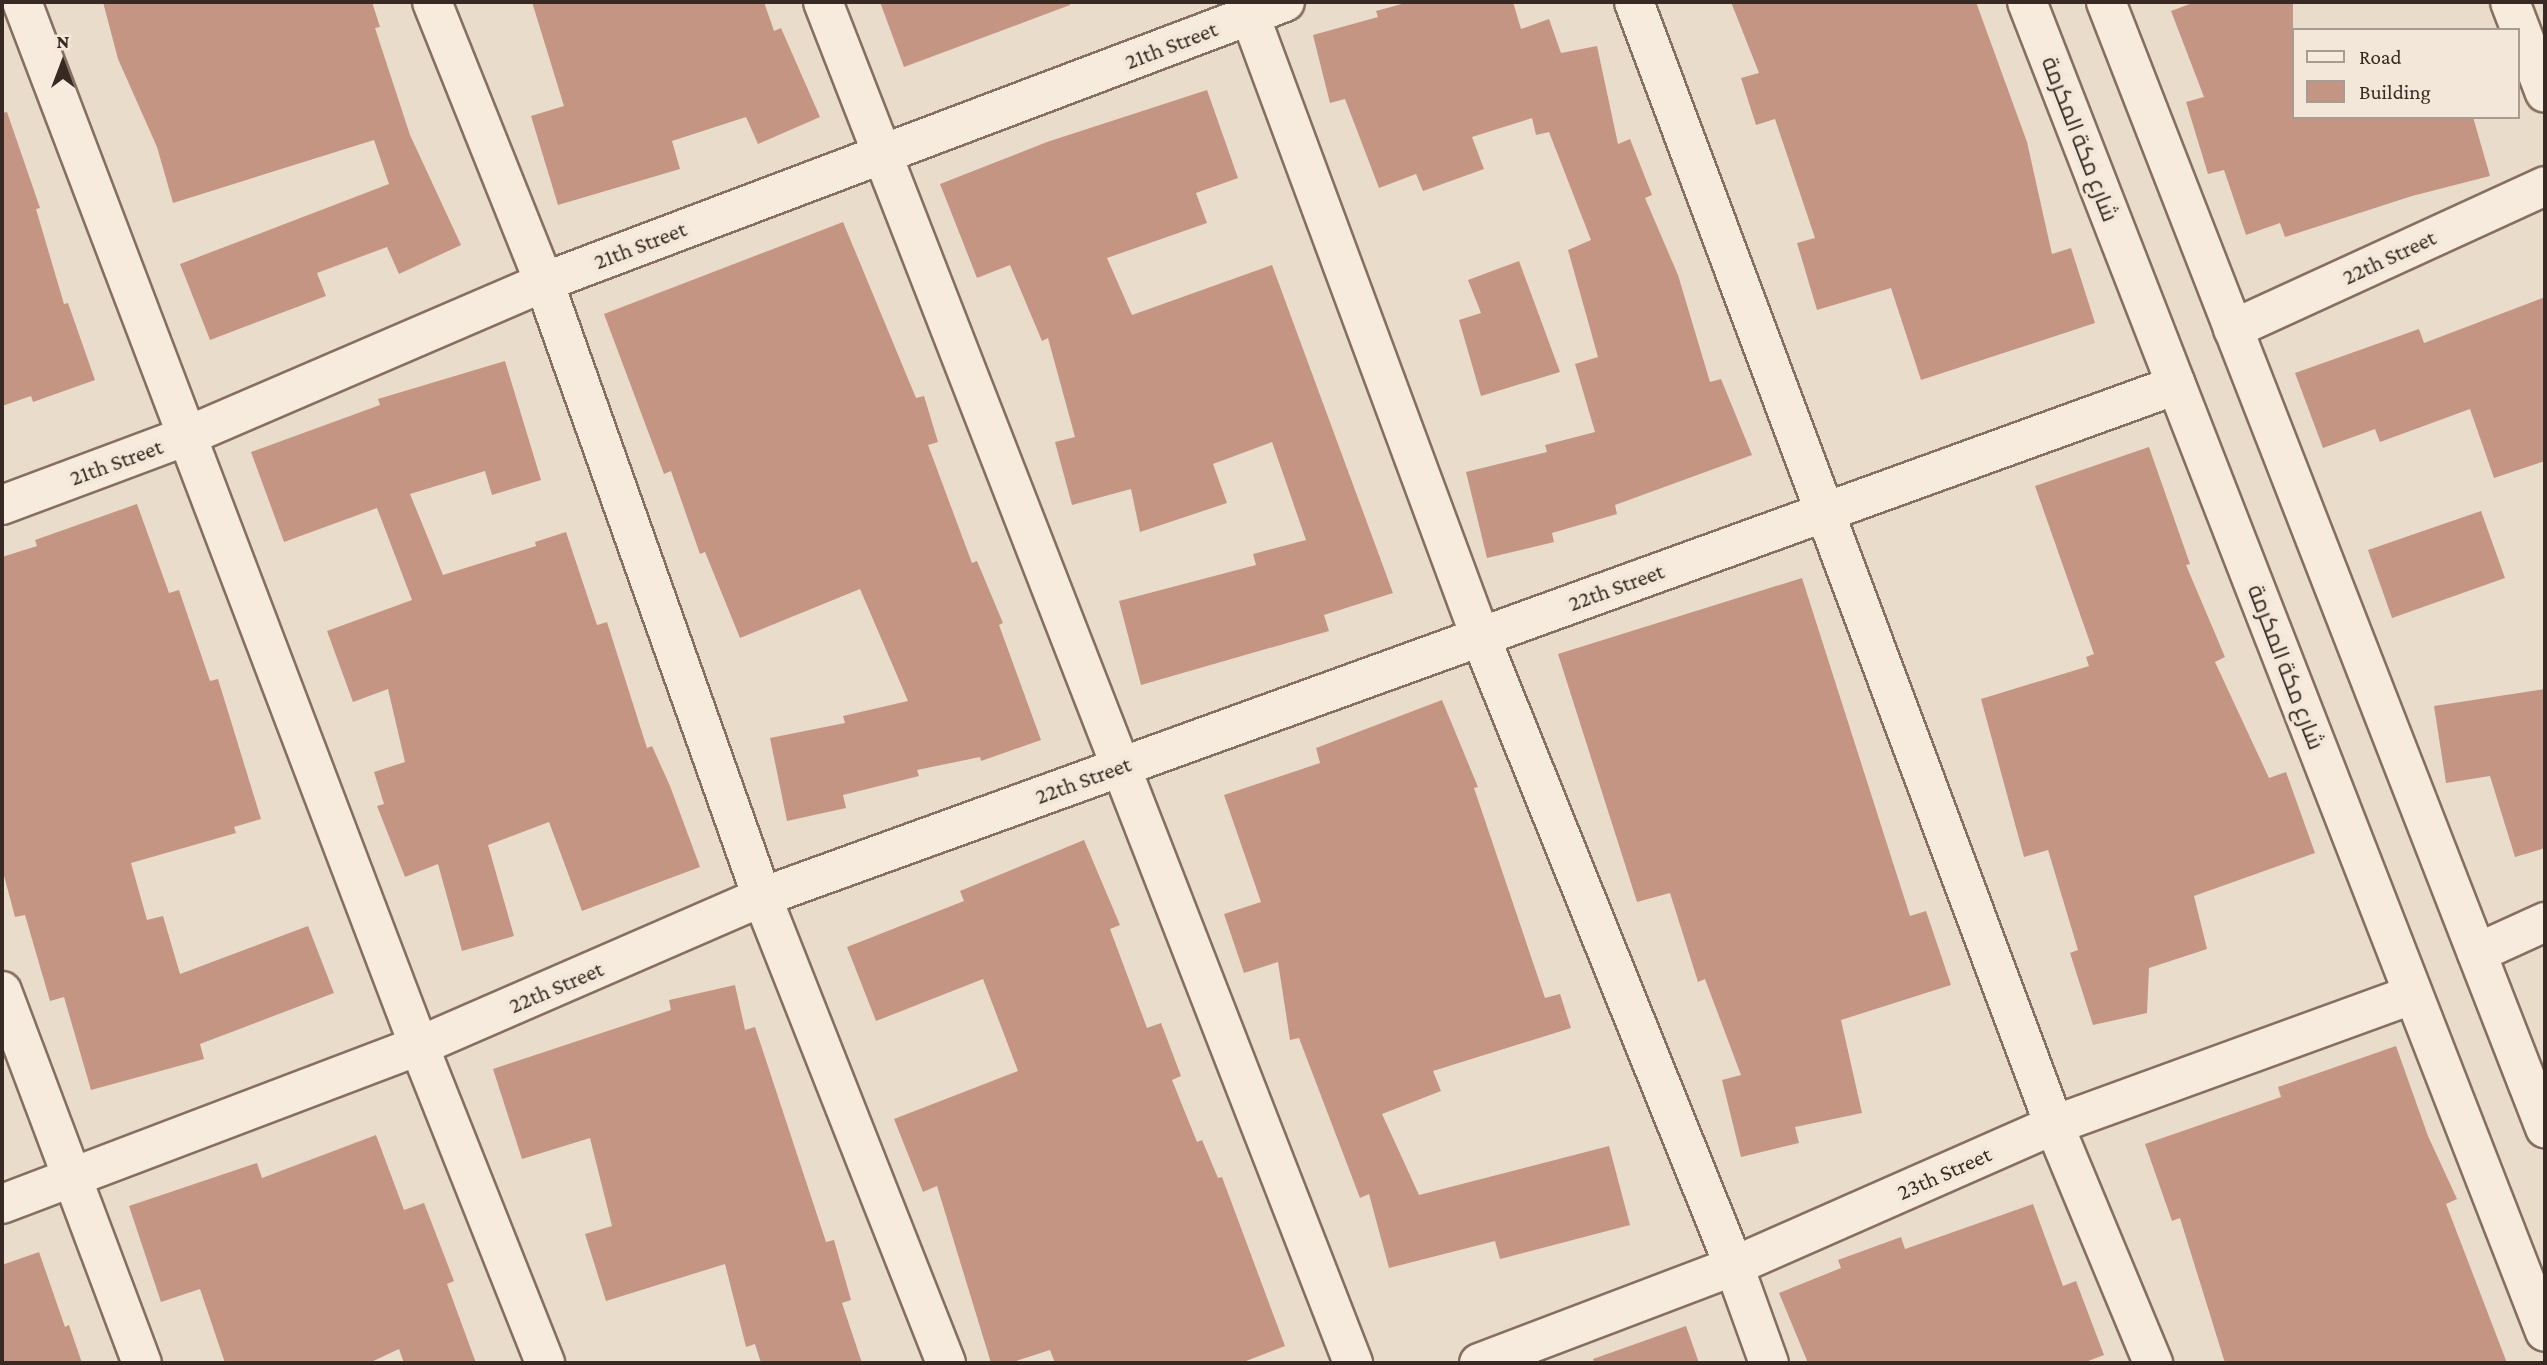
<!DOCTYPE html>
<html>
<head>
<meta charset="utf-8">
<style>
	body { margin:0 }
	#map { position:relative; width:2547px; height:1365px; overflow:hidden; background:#eadcca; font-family:"Crimson Pro",Cairo,serif }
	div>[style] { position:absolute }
	.building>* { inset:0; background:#c59584 }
	.roads { filter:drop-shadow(2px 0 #856f60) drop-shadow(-2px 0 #856f60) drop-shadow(0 2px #856f60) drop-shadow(0 -2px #856f60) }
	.street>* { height:38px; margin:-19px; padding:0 19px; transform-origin:19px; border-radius:19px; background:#f6ebdd }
	.secondary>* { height:38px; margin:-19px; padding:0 19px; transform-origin:19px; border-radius:19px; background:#f6ebdd }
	span { translate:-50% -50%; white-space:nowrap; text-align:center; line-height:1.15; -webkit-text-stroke:7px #f3e7d9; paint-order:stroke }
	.street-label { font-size:23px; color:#382922 }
	.frame { position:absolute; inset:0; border:4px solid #382922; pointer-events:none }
	.legend { position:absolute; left:2292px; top:28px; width:228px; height:91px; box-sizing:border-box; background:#f3e7d9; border:2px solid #a89b90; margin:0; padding:9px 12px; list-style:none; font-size:21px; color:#382922 }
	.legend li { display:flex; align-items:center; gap:14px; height:35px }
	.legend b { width:35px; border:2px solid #a89b90 }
	.north { position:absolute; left:28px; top:28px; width:70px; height:70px; -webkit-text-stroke:5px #f3e7d9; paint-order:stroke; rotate:0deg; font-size:19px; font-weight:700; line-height:28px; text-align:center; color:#382922 }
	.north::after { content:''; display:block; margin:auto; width:24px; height:32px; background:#382922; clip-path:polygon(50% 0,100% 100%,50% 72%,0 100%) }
</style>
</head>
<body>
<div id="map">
	<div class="building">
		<i style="clip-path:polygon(103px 2px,372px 2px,380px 27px,375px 28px,410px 135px,461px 245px,399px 274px,387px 247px,317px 273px,326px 296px,210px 340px,180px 264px,389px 184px,374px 140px,173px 203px,157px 147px,118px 59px)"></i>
		<i style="clip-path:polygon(532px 2px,764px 2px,774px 31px,781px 28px,820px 117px,758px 144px,746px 117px,672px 141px,680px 169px,558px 205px,531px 116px,564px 106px)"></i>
		<i style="clip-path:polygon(880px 2px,1070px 2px,1070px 5px,904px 67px)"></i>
		<i style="clip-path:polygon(1409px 2px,1513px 2px,1521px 29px,1549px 19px,1561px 53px,1597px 46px,1618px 144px,1630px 139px,1652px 195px,1645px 198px,1678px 275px,1710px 382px,1721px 379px,1752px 455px,1615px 505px,1617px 514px,1552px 533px,1554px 542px,1487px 558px,1466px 472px,1547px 452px,1545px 445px,1595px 432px,1575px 364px,1598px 357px,1568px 250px,1591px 240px,1549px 132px,1536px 135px,1532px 118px,1472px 137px,1484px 169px,1423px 191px,1416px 174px,1379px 188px,1345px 99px,1330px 103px,1313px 35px,1378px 17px,1376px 11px)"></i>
		<i style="clip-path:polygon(1731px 2px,1976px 2px,2027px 142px,2052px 254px,2071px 248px,2095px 323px,1921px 380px,1891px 288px,1817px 310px,1797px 243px,1815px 238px,1775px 119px,1756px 125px,1741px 78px,1759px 73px)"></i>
		<i style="clip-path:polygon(2195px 2px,2293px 2px,2293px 117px,2473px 117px,2490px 176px,2412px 196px,2285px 237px,2280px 223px,2246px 235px,2224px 170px,2208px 174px,2186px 102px,2204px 97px,2171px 11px)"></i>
		<i style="clip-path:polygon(1207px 90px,1238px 178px,1196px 193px,1207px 223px,1107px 258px,1132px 315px,1272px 265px,1393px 593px,1324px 615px,1329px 631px,1141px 685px,1119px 601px,1256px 565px,1253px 554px,1306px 540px,1272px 442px,1213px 464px,1227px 503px,1140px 532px,1131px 489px,1072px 505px,1055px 442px,1075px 437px,1048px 338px,1042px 341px,1010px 265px,977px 278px,940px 184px,1047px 142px)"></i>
		<i style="clip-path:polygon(7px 112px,40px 208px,36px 209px,64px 304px,68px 303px,95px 380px,33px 402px,31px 396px,2px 406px,2px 113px)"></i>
		<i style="clip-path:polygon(843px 222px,916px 398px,924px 396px,938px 442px,928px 445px,972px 563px,977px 561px,1003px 623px,999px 625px,1041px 740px,981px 761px,980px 757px,917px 770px,919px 776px,843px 795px,846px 808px,787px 821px,770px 738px,845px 723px,843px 716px,908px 701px,860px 589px,740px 638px,705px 552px,700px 554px,671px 471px,664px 474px,604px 314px)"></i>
		<i style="clip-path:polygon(1519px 261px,1560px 372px,1481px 396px,1459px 320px,1481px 313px,1468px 280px)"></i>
		<i style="clip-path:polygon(2545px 297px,2545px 461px,2494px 478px,2470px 409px,2380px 442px,2375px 429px,2323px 448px,2295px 373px,2419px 329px,2424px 343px)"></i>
		<i style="clip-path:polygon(505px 361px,541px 480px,492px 495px,485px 471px,410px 494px,443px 575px,536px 546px,535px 542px,566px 532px,597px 625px,607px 622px,647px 748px,652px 746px,670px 786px,700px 867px,582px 911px,549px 822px,488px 845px,514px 936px,462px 951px,438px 864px,405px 877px,377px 806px,384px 804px,374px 772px,405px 762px,388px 689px,353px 702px,327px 631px,412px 600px,377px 508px,284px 542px,251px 452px,380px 405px,378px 399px)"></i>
		<i style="clip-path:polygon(2149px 447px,2190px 564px,2186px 565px,2225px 657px,2215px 662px,2269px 778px,2286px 772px,2315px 853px,2194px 896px,2207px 949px,2149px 968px,2147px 1013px,2093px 1025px,2070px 953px,2078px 950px,2048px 850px,2024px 857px,1981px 699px,2089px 666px,2086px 657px,2094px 654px,2035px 486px)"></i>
		<i style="clip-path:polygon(137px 504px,169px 593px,179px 590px,210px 681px,218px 679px,261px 819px,234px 827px,236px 833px,131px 863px,147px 920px,163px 916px,180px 974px,308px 926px,334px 993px,200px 1044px,204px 1059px,91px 1090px,64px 997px,50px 1001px,25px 915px,15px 917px,2px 868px,2px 557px,37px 546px,35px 540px)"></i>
		<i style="clip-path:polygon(2481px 511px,2505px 578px,2392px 618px,2368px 550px)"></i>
		<i style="clip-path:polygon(1802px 578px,1910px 916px,1926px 911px,1951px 985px,1841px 1020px,1862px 1113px,1795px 1127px,1799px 1143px,1741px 1157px,1722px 1080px,1741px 1075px,1705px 979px,1698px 982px,1670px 893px,1637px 902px,1558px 654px)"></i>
		<i style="clip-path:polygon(2545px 689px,2545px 848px,2515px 857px,2490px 776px,2446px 783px,2434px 706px)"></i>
		<i style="clip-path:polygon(1442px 700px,1478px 787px,1474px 788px,1545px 998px,1560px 994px,1571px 1028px,1433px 1071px,1441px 1091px,1382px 1114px,1419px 1195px,1609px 1146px,1630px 1225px,1500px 1259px,1495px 1241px,1389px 1268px,1369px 1194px,1360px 1198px,1299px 1038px,1290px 1040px,1278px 962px,1244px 973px,1224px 914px,1261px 902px,1224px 795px,1320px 763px,1316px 748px)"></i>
		<i style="clip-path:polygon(1084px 840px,1120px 925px,1110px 929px,1147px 1028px,1161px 1023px,1181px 1076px,1172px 1080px,1197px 1142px,1202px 1140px,1218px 1178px,1222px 1177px,1285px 1346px,1241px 1363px,1055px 1363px,1050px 1350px,1010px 1363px,991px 1363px,937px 1186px,923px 1192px,894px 1119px,1018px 1071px,983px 979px,876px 1021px,847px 947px,964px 901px,960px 891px)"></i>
		<i style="clip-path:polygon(735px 985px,745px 1030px,755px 1027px,826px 1242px,834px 1240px,851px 1300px,842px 1303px,862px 1363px,761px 1363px,755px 1344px,746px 1347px,725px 1264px,606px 1301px,585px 1234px,612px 1226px,590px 1138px,522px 1159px,493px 1069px,671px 1010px,669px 1000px)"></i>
		<i style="clip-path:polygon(2396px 1046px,2428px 1136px,2457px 1199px,2446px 1204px,2507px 1363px,2225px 1363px,2180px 1218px,2172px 1221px,2145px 1144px,2281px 1097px,2278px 1087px)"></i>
		<i style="clip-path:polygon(376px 1135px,404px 1210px,424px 1203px,454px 1281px,447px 1284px,476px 1363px,404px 1363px,399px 1349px,369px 1363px,225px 1363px,200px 1289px,161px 1302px,129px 1206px,257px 1163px,262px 1178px)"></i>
		<i style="clip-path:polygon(2033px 1204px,2063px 1286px,2076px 1281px,2104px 1355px,2083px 1363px,1808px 1363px,1779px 1293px,1841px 1268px,1838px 1260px,1901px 1237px,1905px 1249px)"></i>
		<i style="clip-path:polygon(39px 1252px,65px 1327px,69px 1325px,82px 1363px,2px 1363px,2px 1265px)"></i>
		<i style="clip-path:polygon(1686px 1326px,1699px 1363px,1594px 1363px,1593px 1359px)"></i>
	</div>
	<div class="roads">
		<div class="street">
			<i style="left:22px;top:2px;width:1117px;rotate:69.18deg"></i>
			<i style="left:419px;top:1046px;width:341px;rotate:68.3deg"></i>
			<i style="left:432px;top:2px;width:302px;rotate:68.2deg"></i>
			<i style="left:544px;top:282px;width:652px;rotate:70.48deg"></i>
			<i style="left:762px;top:897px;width:501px;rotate:68.45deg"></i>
			<i style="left:823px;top:2px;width:1461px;rotate:68.72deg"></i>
			<i style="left:1245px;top:2px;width:676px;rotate:69.66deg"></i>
			<i style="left:1480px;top:636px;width:679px;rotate:68.04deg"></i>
			<i style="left:1734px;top:1266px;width:103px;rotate:70.2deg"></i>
			<i style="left:1634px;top:2px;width:1199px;rotate:69.49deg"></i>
			<i style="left:2054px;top:1125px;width:258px;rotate:67.4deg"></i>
			<i style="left:2510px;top:2px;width:97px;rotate:69deg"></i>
			<i style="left:2233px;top:329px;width:343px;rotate:-24.6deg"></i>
			<i style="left:2px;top:505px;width:197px;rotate:-20.5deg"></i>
			<i style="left:187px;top:436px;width:389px;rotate:-23.3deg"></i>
			<i style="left:544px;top:282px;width:792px;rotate:-20.7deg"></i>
			<i style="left:2477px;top:953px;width:75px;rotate:-24.5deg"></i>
			<i style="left:2px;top:991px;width:397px;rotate:69.4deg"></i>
			<i style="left:2px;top:1204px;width:446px;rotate:-20.8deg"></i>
			<i style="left:419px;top:1046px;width:374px;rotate:-23.5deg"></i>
			<i style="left:762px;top:897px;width:1504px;rotate:-19.9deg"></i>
			<i style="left:1479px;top:1363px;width:273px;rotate:-20.8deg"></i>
			<i style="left:1734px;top:1266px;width:350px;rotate:-23.8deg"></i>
			<i style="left:2054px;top:1125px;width:382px;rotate:-20deg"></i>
		</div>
		<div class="secondary">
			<i style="left:2027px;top:2px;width:1427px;rotate:68.72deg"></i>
			<i style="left:2106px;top:2px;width:1209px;rotate:68.7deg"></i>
		</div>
	</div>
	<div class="street-label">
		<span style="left:1171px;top:45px;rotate:-21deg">21th Street</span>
		<span style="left:2080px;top:139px;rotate:69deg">شارع مكة المكرمة</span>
		<span style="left:640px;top:245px;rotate:-21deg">21th Street</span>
		<span style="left:2389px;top:257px;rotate:-25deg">22th Street</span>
		<span style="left:116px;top:462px;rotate:-20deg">21th Street</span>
		<span style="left:1616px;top:587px;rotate:-20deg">22th Street</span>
		<span style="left:2286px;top:667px;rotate:69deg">شارع مكة المكرمة</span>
		<span style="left:1083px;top:780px;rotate:-20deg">22th Street</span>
		<span style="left:556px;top:987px;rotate:-23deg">22th Street</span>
		<span style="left:1944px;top:1173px;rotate:-24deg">23th Street</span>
	</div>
	<div class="frame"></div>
	<ul class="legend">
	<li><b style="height:9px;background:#f6ebdd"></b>Road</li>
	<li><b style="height:19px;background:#c59584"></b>Building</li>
	</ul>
	<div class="north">N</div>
</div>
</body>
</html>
